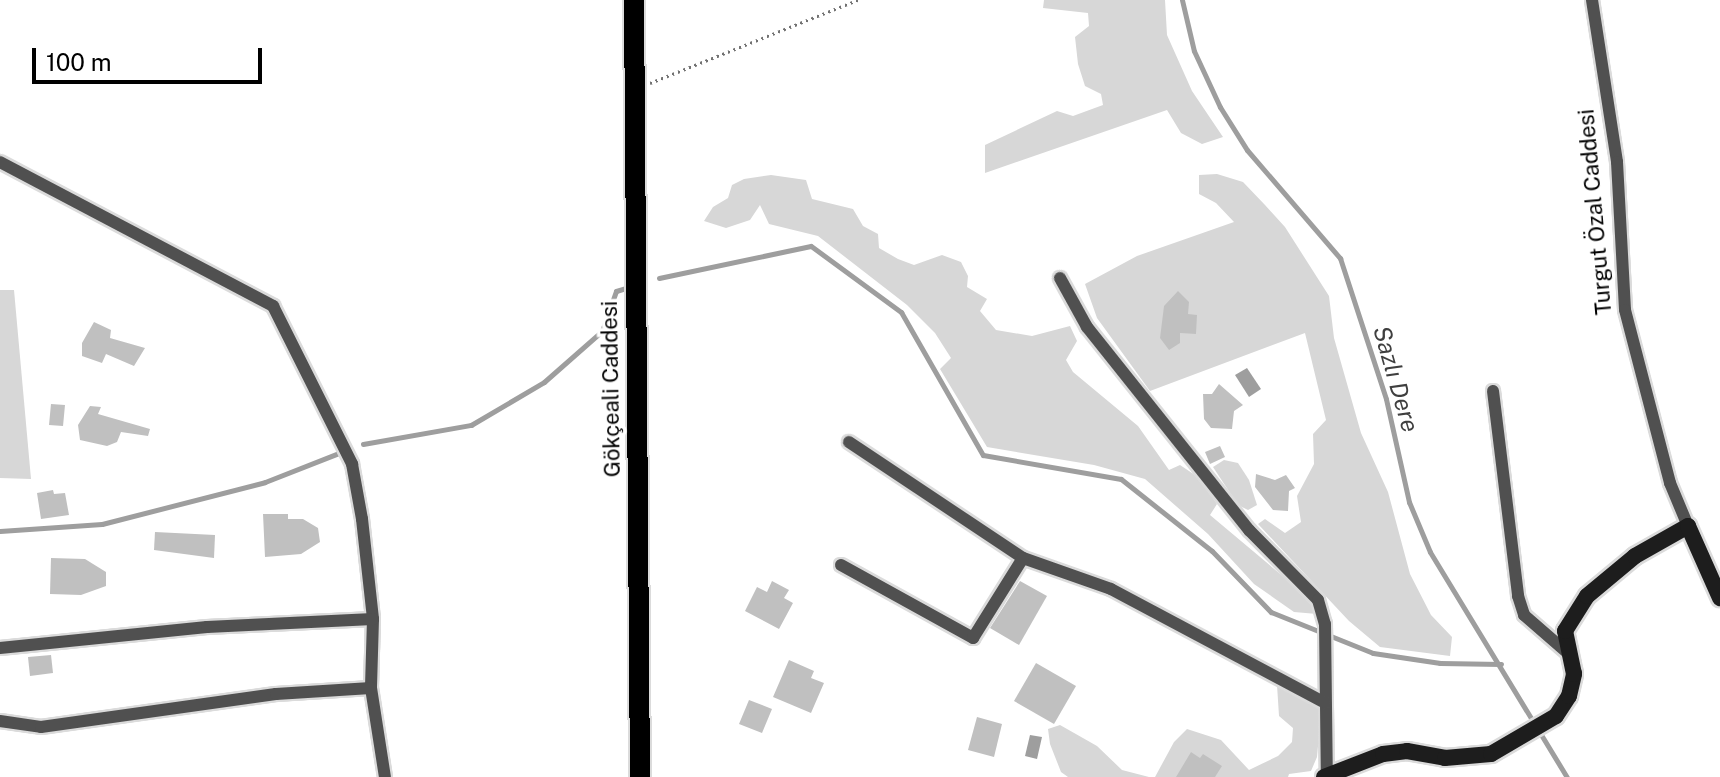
<!DOCTYPE html>
<html>
<head>
<meta charset="utf-8">
<style>
	body { margin:0 }
	#map { position:relative; width:1720px; height:777px; overflow:hidden; background:#fff; font-family:"Public Sans",sans-serif }
	div>[style] { position:absolute }
	.green>* { inset:0; background:#d7d7d7 }
	.water>* { inset:0; background:#9e9e9e }
	.stream>* { height:5px; margin:-2.5px; padding:0 2.5px; transform-origin:2.5px; border-radius:2.5px; background:#9e9e9e }
	.building>* { inset:0; background:#c0c0c0 }
	.path>* { height:3px; margin-top:-1.5px; transform-origin:0; background:repeating-linear-gradient(90deg,#727272 0 2px,transparent 0 6px) }
	.roads { filter:drop-shadow(2px 0 #dbdbdb) drop-shadow(-2px 0 #dbdbdb) drop-shadow(0 2px #dbdbdb) drop-shadow(0 -2px #dbdbdb) }
	.street>* { height:12px; margin:-6px; padding:0 6px; transform-origin:6px; border-radius:6px; background:#505050 }
	.secondary>* { height:16px; margin:-8px; padding:0 8px; transform-origin:8px; border-radius:8px; background:#1d1d1d }
	.primary>* { height:20px; margin:-10px; padding:0 10px; transform-origin:10px; border-radius:10px; background:#000 }
	span { translate:-50% -50%; white-space:nowrap; text-align:center; line-height:1.15; -webkit-text-stroke:7px #fff; paint-order:stroke }
	.street-label { font-size:22px; color:#000 }
	.water-label { font-size:24px; color:#3f3f3f; font-style:italic }
	.scale { position:absolute; left:32px; top:48px; width:230px; height:36px; box-sizing:border-box; border:4px solid #000; border-top:0; padding-left:10px; font-size:24px; line-height:28px; white-space:nowrap; color:#000; -webkit-text-stroke:6px #fff; paint-order:stroke }
</style>
</head>
<body>
<div id="map">
	<div class="green">
		<i style="clip-path:polygon(1044px 0,1165px 0,1167px 35px,1192px 91px,1223px 137px,1202px 144px,1181px 133px,1167px 110px,985px 173px,985px 145px,1057px 111px,1073px 116px,1103px 105px,1101px 94px,1085px 86px,1078px 64px,1075px 37px,1089px 26px,1088px 13px,1043px 8px)"></i>
		<i style="clip-path:polygon(1217px 174px,1243px 182px,1265px 205px,1285px 227px,1329px 296px,1334px 338px,1361px 433px,1388px 492px,1410px 574px,1431px 615px,1452px 637px,1450px 656px,1380px 647px,1349px 621px,1258px 524px,1265px 519px,1285px 533px,1301px 522px,1297px 496px,1314px 464px,1313px 434px,1326px 420px,1305px 333px,1150px 391px,1097px 318px,1085px 284px,1137px 256px,1234px 222px,1216px 203px,1199px 194px,1199px 175px)"></i>
		<i style="clip-path:polygon(771px 175px,806px 180px,812px 199px,853px 209px,863px 226px,878px 234px,879px 248px,898px 259px,914px 265px,942px 255px,961px 262px,968px 276px,967px 287px,987px 299px,980px 311px,996px 330px,1032px 336px,1070px 326px,1077px 341px,1066px 360px,1073px 372px,1138px 426px,1169px 470px,1180px 465px,1198px 477px,1217px 504px,1210px 515px,1310px 599px,1317px 614px,1294px 612px,1254px 584px,1208px 534px,1145px 479px,1094px 465px,987px 447px,940px 369px,951px 358px,935px 333px,907px 305px,818px 236px,769px 224px,760px 205px,750px 220px,726px 228px,704px 221px,713px 207px,728px 198px,732px 185px,744px 179px)"></i>
		<i style="clip-path:polygon(0 290px,14px 290px,31px 479px,0 478px)"></i>
		<i style="clip-path:polygon(1224px 460px,1238px 463px,1249px 480px,1257px 505px,1248px 510px,1238px 505px,1213px 467px)"></i>
		<i style="clip-path:polygon(1277px 685px,1310px 694px,1321px 713px,1317px 757px,1311px 771px,1289px 774px,1288px 777px,1155px 777px,1174px 742px,1187px 729px,1221px 740px,1249px 770px,1278px 756px,1292px 742px,1293px 728px,1279px 716px)"></i>
		<i style="clip-path:polygon(1060px 725px,1097px 746px,1122px 770px,1149px 777px,1068px 777px,1061px 772px,1050px 744px,1048px 729px)"></i>
	</div>
	<div class="water">
		<i style="clip-path:polygon(1247px 368px,1261px 389px,1249px 397px,1235px 375px)"></i>
		<i style="clip-path:polygon(1030px 735px,1042px 737px,1037px 759px,1025px 756px)"></i>
	</div>
	<div class="stream">
		<i style="left:1182px;top:0;width:52px;rotate:76.8deg"></i>
		<i style="left:1194px;top:51px;width:62px;rotate:65.1deg"></i>
		<i style="left:1220px;top:107px;width:51px;rotate:57.9deg"></i>
		<i style="left:1247px;top:150px;width:143px;rotate:49.3deg"></i>
		<i style="left:1340px;top:258px;width:148px;rotate:71.9deg"></i>
		<i style="left:1386px;top:399px;width:106px;rotate:77.4deg"></i>
		<i style="left:1409px;top:502px;width:54px;rotate:67.2deg"></i>
		<i style="left:1430px;top:552px;width:263px;rotate:58.7deg"></i>
		<i style="left:659px;top:278px;width:155px;rotate:-11.9deg"></i>
		<i style="left:811px;top:246px;width:112px;rotate:36.3deg"></i>
		<i style="left:901px;top:312px;width:165px;rotate:60.2deg"></i>
		<i style="left:983px;top:455px;width:140px;rotate:9.9deg"></i>
		<i style="left:1121px;top:479px;width:116px;rotate:38.4deg"></i>
		<i style="left:1212px;top:551px;width:85px;rotate:46deg"></i>
		<i style="left:1271px;top:612px;width:110px;rotate:21.9deg"></i>
		<i style="left:1373px;top:653px;width:68px;rotate:8.5deg"></i>
		<i style="left:1440px;top:663px;width:61px;rotate:0.9deg"></i>
		<i style="left:363px;top:444px;width:110px;rotate:-10deg"></i>
		<i style="left:471px;top:425px;width:85px;rotate:-30.5deg"></i>
		<i style="left:544px;top:382px;width:77px;rotate:-41.3deg"></i>
		<i style="left:602px;top:331px;width:42px;rotate:-70.7deg"></i>
		<i style="left:616px;top:291px;width:17px;rotate:-17deg"></i>
		<i style="left:0;top:531px;width:102px;rotate:-3.9deg"></i>
		<i style="left:102px;top:524px;width:168px;rotate:-14.4deg"></i>
		<i style="left:265px;top:482px;width:79px;rotate:-21.4deg"></i>
	</div>
	<div class="building">
		<i style="clip-path:polygon(1178px 291px,1189px 302px,1188px 314px,1197px 315px,1196px 334px,1180px 333px,1180px 343px,1169px 350px,1160px 338px,1164px 306px)"></i>
		<i style="clip-path:polygon(94px 322px,111px 330px,110px 338px,145px 348px,134px 366px,106px 354px,102px 363px,82px 356px,82px 343px)"></i>
		<i style="clip-path:polygon(1219px 384px,1243px 405px,1234px 411px,1232px 429px,1211px 428px,1204px 419px,1203px 394px,1212px 394px)"></i>
		<i style="clip-path:polygon(51px 404px,65px 405px,63px 426px,49px 425px)"></i>
		<i style="clip-path:polygon(90px 406px,101px 407px,98px 414px,150px 429px,148px 436px,121px 432px,117px 442px,107px 446px,80px 440px,78px 425px)"></i>
		<i style="clip-path:polygon(1220px 446px,1225px 457px,1210px 464px,1205px 452px)"></i>
		<i style="clip-path:polygon(1256px 474px,1275px 480px,1286px 475px,1295px 488px,1289px 491px,1288px 511px,1273px 510px,1255px 487px)"></i>
		<i style="clip-path:polygon(53px 490px,54px 494px,65px 493px,69px 515px,41px 519px,37px 493px)"></i>
		<i style="clip-path:polygon(263px 514px,288px 514px,288px 519px,303px 519px,318px 528px,320px 542px,301px 554px,265px 557px)"></i>
		<i style="clip-path:polygon(155px 532px,215px 535px,214px 558px,154px 550px)"></i>
		<i style="clip-path:polygon(51px 558px,85px 559px,106px 572px,106px 586px,81px 595px,50px 594px)"></i>
		<i style="clip-path:polygon(772px 581px,789px 590px,784px 598px,793px 603px,779px 629px,745px 611px,757px 587px,767px 592px)"></i>
		<i style="clip-path:polygon(1020px 581px,1047px 596px,1019px 645px,990px 628px)"></i>
		<i style="clip-path:polygon(51px 655px,53px 673px,30px 676px,28px 657px)"></i>
		<i style="clip-path:polygon(789px 660px,814px 671px,811px 678px,824px 683px,811px 713px,773px 697px)"></i>
		<i style="clip-path:polygon(1036px 663px,1076px 686px,1054px 724px,1014px 701px)"></i>
		<i style="clip-path:polygon(749px 700px,772px 709px,762px 733px,739px 724px)"></i>
		<i style="clip-path:polygon(977px 717px,1002px 724px,994px 757px,968px 750px)"></i>
		<i style="clip-path:polygon(1191px 752px,1200px 758px,1203px 754px,1222px 766px,1215px 777px,1176px 777px)"></i>
	</div>
	<div class="path">
		<i style="left:650px;top:83px;width:224px;rotate:-21.8deg"></i>
	</div>
	<div class="roads">
		<div class="street">
			<i style="left:1592px;top:0;width:164px;rotate:81.2deg"></i>
			<i style="left:1617px;top:162px;width:148px;rotate:86.9deg"></i>
			<i style="left:1625px;top:310px;width:179px;rotate:75.4deg"></i>
			<i style="left:1670px;top:483px;width:47px;rotate:67.3deg"></i>
			<i style="left:0;top:162px;width:309px;rotate:27.8deg"></i>
			<i style="left:273px;top:306px;width:177px;rotate:63.4deg"></i>
			<i style="left:352px;top:464px;width:56px;rotate:79.7deg"></i>
			<i style="left:362px;top:519px;width:101px;rotate:83.7deg"></i>
			<i style="left:373px;top:619px;width:69px;rotate:91.7deg"></i>
			<i style="left:371px;top:688px;width:90px;rotate:81.1deg"></i>
			<i style="left:1060px;top:278px;width:56px;rotate:61.1deg"></i>
			<i style="left:1087px;top:327px;width:260px;rotate:51.4deg"></i>
			<i style="left:1249px;top:530px;width:98px;rotate:45.4deg"></i>
			<i style="left:1318px;top:600px;width:25px;rotate:74deg"></i>
			<i style="left:1325px;top:624px;width:153px;rotate:89.3deg"></i>
			<i style="left:1493px;top:391px;width:207px;rotate:83deg"></i>
			<i style="left:1518px;top:596px;width:20px;rotate:72deg"></i>
			<i style="left:1524px;top:615px;width:61px;rotate:41deg"></i>
			<i style="left:849px;top:442px;width:209px;rotate:33.7deg"></i>
			<i style="left:1023px;top:558px;width:93px;rotate:19.4deg"></i>
			<i style="left:1111px;top:589px;width:242px;rotate:28deg"></i>
			<i style="left:841px;top:565px;width:151px;rotate:28.9deg"></i>
			<i style="left:973px;top:638px;width:94px;rotate:-58deg"></i>
			<i style="left:0;top:648px;width:208px;rotate:-5.8deg"></i>
			<i style="left:207px;top:627px;width:166px;rotate:-2.8deg"></i>
			<i style="left:0;top:721px;width:41px;rotate:8.3deg"></i>
			<i style="left:41px;top:727px;width:237px;rotate:-8deg"></i>
			<i style="left:276px;top:694px;width:95px;rotate:-3.6deg"></i>
		</div>
		<div class="secondary">
			<i style="left:1324px;top:777px;width:63px;rotate:-21.3deg"></i>
			<i style="left:1383px;top:754px;width:24px;rotate:-7deg"></i>
			<i style="left:1407px;top:751px;width:39px;rotate:10deg"></i>
			<i style="left:1445px;top:758px;width:46px;rotate:-5deg"></i>
			<i style="left:1491px;top:754px;width:75px;rotate:-30.3deg"></i>
			<i style="left:1556px;top:716px;width:24px;rotate:-57deg"></i>
			<i style="left:1569px;top:696px;width:23px;rotate:-77deg"></i>
			<i style="left:1574px;top:674px;width:44px;rotate:-101.8deg"></i>
			<i style="left:1565px;top:631px;width:41px;rotate:-57.8deg"></i>
			<i style="left:1587px;top:596px;width:62px;rotate:-39.8deg"></i>
			<i style="left:1635px;top:556px;width:61px;rotate:-29.5deg"></i>
			<i style="left:1688px;top:526px;width:79px;rotate:66deg"></i>
		</div>
		<div class="primary">
			<i style="left:634px;top:0;width:777px;rotate:89.56deg"></i>
		</div>
	</div>
	<div class="street-label">
		<span style="left:1595px;top:212px;rotate:-95deg">Turgut Özal Caddesi</span>
		<span style="left:611px;top:389px;rotate:-91deg">Gökçeali Caddesi</span>
	</div>
	<div class="water-label">
		<span style="left:1396px;top:379px;rotate:74deg">Sazlı Dere</span>
	</div>
	<div class="scale">100 m</div>
</div>
</body>
</html>
